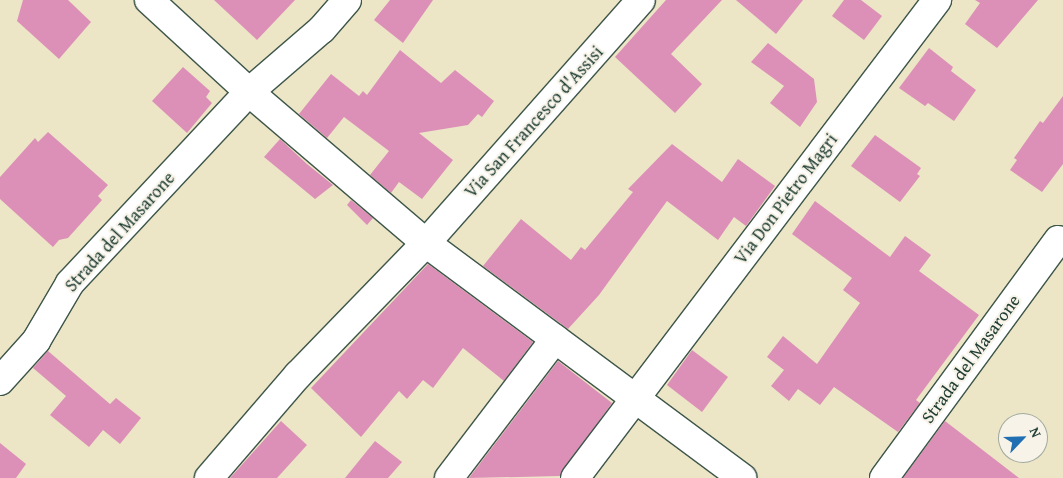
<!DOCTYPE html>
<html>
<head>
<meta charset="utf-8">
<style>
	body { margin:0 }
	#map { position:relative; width:1063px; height:478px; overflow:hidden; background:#ece5c6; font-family:"Gentium Book Plus",serif }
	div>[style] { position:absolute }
	.building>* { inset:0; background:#dc90b8 }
	.roads { filter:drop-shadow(1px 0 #3e564a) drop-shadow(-1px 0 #3e564a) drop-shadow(0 1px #3e564a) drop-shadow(0 -1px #3e564a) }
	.minor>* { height:28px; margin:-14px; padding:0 14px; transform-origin:14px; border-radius:14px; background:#fff }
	span { translate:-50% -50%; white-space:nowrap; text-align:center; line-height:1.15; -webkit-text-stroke:4px #f7f3e8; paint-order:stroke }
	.street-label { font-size:18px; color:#1f3d34 }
	.north { position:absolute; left:998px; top:413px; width:50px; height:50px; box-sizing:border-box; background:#f7f3e8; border:1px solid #a1aaa0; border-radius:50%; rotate:66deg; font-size:14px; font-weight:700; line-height:20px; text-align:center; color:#1f3d34 }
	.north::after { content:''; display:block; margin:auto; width:18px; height:22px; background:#1f6fb2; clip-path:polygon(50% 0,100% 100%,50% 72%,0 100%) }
</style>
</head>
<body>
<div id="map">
	<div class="building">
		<i style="clip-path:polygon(23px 0,68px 0,91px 22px,59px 59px,17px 21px)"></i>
		<i style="clip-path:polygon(214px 0,295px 0,257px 40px)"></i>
		<i style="clip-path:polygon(390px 0,433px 0,403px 43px,374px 20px)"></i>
		<i style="clip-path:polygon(666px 0,722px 0,671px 54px,702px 84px,675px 113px,615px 57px)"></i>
		<i style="clip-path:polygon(736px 0,803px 0,776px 34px)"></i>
		<i style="clip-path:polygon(844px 0,861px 0,882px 16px,864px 40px,832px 16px)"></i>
		<i style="clip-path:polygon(975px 0,1038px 0,997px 48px,965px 24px,980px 3px)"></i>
		<i style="clip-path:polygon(768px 43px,814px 79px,817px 102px,800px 127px,770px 103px,784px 86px,751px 62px)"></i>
		<i style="clip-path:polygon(929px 48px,953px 67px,951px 71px,976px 90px,954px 121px,928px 103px,925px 106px,899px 88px)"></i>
		<i style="clip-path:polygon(400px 50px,441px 83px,455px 70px,494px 101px,482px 117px,478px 114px,468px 125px,419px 133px,453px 160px,422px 199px,399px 182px,391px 193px,370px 175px,389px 151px,344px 117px,327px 138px,299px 114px,331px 74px,359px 96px,363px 91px,367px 95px)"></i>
		<i style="clip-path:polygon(183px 67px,210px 91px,206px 97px,212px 103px,187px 133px,152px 101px)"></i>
		<i style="clip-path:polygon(1063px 96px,1063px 164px,1042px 192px,1010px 170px,1017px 160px,1014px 158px,1040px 121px,1043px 123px)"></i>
		<i style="clip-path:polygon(48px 132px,108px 185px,98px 196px,102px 200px,68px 238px,59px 240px,53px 247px,0 199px,0 177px,35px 138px,38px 142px)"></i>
		<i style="clip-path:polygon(875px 135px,921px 168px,917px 174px,920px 176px,900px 202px,851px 166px)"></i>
		<i style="clip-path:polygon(280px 139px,307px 164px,333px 185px,315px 199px,264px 157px)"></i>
		<i style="clip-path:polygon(672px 144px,722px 182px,738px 159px,775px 186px,746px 226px,734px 217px,718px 240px,667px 201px,599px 295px,568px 329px,483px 266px,521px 219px,571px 260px,581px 247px,585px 250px,633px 192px,628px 189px)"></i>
		<i style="clip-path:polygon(351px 200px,373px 218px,367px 225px,347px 205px)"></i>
		<i style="clip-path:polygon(815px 201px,890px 257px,905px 236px,931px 255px,919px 271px,979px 315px,916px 400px,920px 403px,898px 432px,834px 387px,820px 405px,798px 389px,789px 401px,771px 386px,784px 370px,767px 357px,783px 336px,817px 364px,860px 303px,843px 290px,852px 278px,792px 234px)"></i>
		<i style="clip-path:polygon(428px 264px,533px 342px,504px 381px,463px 348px,433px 388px,423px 380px,407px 399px,399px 391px,361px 437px,311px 388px)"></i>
		<i style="clip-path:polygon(692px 350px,728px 377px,702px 412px,667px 385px)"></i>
		<i style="clip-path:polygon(48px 351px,110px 404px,116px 398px,141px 418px,120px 444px,103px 430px,89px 447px,50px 415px,66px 396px,33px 368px)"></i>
		<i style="clip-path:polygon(558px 361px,612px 403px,560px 476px,469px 478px)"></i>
		<i style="clip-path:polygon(281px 421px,307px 445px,277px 478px,230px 478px)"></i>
		<i style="clip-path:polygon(945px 421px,1019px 478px,903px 478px)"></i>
		<i style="clip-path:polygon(375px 441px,402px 462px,388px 478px,345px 478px)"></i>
		<i style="clip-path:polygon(0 443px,26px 464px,16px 478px,0 478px)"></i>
	</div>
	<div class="roads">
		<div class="minor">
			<i style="left:149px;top:0;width:136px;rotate:42.6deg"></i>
			<i style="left:249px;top:92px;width:233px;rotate:40.5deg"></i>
			<i style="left:426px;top:243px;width:394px;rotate:36.6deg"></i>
			<i style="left:0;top:381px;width:54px;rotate:-48deg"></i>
			<i style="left:36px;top:341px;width:67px;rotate:-59.6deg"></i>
			<i style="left:70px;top:283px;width:262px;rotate:-46.9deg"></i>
			<i style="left:249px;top:92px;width:96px;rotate:-40.8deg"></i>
			<i style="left:322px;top:29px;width:38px;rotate:-49deg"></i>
			<i style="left:209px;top:478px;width:136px;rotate:-49.2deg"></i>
			<i style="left:298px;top:375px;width:184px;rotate:-45.9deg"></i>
			<i style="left:426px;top:243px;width:324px;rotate:-48.5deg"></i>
			<i style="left:449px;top:478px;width:175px;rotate:-52.7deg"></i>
			<i style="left:575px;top:478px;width:600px;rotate:-52.86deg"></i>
			<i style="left:884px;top:478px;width:295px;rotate:-53.8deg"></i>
		</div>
	</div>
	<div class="street-label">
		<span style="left:534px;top:122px;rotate:-48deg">Via San Francesco d'Assisi</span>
		<span style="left:786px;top:199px;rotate:-53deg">Via Don Pietro Magri</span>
		<span style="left:120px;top:232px;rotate:-48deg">Strada del Masarone</span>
		<span style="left:971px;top:359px;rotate:-54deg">Strada del Masarone</span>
	</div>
	<div class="north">N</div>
</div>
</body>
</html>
